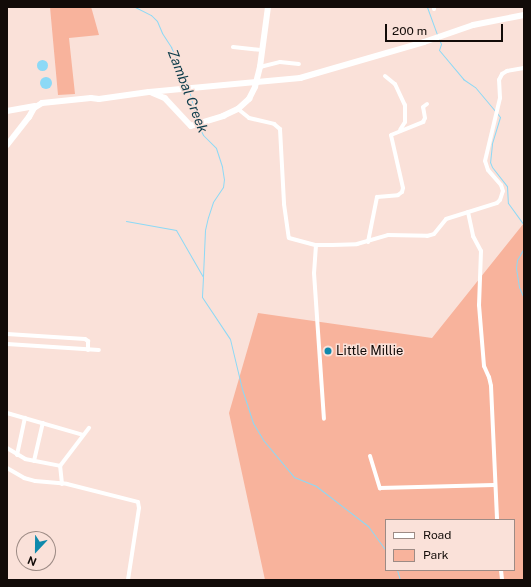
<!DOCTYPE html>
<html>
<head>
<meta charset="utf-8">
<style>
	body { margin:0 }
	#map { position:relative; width:531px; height:587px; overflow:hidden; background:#fae1d9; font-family:"Public Sans",sans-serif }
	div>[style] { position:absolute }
	.green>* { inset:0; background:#f8b39c }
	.water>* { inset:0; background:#8cd9f6 }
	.round { border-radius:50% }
	.stream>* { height:1px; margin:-0.5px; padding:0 0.5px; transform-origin:0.5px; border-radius:0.5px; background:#8cd9f6 }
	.street>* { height:4px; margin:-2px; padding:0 2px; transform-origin:2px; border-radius:2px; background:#fff }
	.secondary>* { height:5.5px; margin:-2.75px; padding:0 2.75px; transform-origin:2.75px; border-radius:2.75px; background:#fff }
	.primary>* { height:6px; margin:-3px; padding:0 3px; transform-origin:3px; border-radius:3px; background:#fff }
	.dots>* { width:11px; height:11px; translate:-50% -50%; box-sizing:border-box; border:2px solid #fae1d9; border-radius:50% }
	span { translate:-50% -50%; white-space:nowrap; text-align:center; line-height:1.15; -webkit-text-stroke:3px #fae1d9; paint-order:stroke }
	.poi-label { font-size:13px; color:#120b08 }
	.left { translate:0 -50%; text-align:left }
	.water-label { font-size:14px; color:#0c3b4a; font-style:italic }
	.frame { position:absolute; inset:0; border:8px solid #120b08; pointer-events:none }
	.legend { position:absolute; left:385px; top:519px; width:130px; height:52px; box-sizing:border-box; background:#fae1d9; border:1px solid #9d8b85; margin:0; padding:5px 7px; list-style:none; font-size:12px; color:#120b08 }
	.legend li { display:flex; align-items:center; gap:8px; height:20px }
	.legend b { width:20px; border:1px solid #9d8b85 }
	.north { position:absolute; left:16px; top:531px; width:40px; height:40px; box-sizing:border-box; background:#fae1d9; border:1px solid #9d8b85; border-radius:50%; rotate:202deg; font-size:11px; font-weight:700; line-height:16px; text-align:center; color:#120b08 }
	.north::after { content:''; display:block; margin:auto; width:14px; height:18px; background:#0e89ac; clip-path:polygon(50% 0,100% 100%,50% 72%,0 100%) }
	.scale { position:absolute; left:385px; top:24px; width:118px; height:18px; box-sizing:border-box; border:2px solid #120b08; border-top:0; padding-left:5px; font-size:12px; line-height:14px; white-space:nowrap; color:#120b08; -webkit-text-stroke:3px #fae1d9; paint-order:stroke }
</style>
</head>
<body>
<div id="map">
	<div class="green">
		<i style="clip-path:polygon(50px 7px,91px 7px,92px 10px,99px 35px,69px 38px,75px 94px,58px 95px)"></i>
		<i style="clip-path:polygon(evenodd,524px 223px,524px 580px,265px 580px,229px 413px,258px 313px,432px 338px,524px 223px,386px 520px,514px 520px,514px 570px,386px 570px,386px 520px)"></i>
	</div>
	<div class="water">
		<i class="round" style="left:36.5px;top:59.5px;width:11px;height:11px"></i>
		<i class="round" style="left:40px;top:77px;width:12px;height:12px"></i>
	</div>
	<div class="stream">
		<i style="left:135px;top:7px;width:18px;rotate:27deg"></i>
		<i style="left:151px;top:15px;width:8px;rotate:45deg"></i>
		<i style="left:157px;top:21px;width:13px;rotate:67deg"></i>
		<i style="left:162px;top:33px;width:17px;rotate:57deg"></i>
		<i style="left:171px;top:47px;width:42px;rotate:65.9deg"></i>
		<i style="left:427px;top:7px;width:30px;rotate:70deg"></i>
		<i style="left:439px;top:39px;width:5px;rotate:68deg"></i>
		<i style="left:441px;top:44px;width:6px;rotate:108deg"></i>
		<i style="left:439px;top:50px;width:38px;rotate:50deg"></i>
		<i style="left:463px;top:79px;width:14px;rotate:34deg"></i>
		<i style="left:475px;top:87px;width:31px;rotate:50deg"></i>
		<i style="left:189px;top:90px;width:33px;rotate:76deg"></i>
		<i style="left:497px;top:113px;width:5px;rotate:53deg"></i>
		<i style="left:500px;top:117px;width:28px;rotate:107deg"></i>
		<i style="left:492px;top:144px;width:18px;rotate:96deg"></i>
		<i style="left:490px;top:162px;width:5px;rotate:68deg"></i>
		<i style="left:492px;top:167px;width:24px;rotate:52deg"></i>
		<i style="left:507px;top:186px;width:17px;rotate:87deg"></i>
		<i style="left:508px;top:203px;width:27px;rotate:54deg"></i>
		<i style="left:199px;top:127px;width:9px;rotate:63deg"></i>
		<i style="left:203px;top:135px;width:18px;rotate:45deg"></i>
		<i style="left:216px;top:148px;width:20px;rotate:72deg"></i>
		<i style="left:222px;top:167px;width:12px;rotate:81deg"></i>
		<i style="left:224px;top:179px;width:8px;rotate:97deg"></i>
		<i style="left:223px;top:187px;width:18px;rotate:124deg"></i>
		<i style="left:213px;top:202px;width:16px;rotate:108deg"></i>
		<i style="left:208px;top:217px;width:13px;rotate:103deg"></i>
		<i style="left:205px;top:230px;width:46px;rotate:92.5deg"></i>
		<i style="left:126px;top:221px;width:51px;rotate:10.2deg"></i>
		<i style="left:176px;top:230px;width:54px;rotate:60.1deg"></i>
		<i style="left:203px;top:277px;width:20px;rotate:93deg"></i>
		<i style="left:202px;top:297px;width:50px;rotate:56.3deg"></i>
		<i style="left:230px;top:339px;width:51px;rotate:76.5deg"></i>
		<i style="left:242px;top:389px;width:36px;rotate:72deg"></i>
		<i style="left:253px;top:423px;width:21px;rotate:59deg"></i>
		<i style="left:264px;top:441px;width:47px;rotate:50.2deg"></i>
		<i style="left:294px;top:477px;width:24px;rotate:22deg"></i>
		<i style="left:316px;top:486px;width:66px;rotate:37.6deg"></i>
		<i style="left:368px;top:526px;width:31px;rotate:54deg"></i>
		<i style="left:524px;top:248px;width:14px;rotate:120deg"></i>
		<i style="left:517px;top:260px;width:8px;rotate:97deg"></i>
		<i style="left:516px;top:268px;width:19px;rotate:81deg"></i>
		<i style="left:519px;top:287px;width:12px;rotate:66deg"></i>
		<i style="left:524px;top:313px;width:20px;rotate:90deg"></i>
		<i style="left:397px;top:570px;width:10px;rotate:73deg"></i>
	</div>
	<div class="street">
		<i style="left:434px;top:7px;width:2px;rotate:90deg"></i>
		<i style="left:233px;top:47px;width:30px;rotate:6deg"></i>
		<i style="left:260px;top:67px;width:21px;rotate:-14deg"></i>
		<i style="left:280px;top:62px;width:19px;rotate:6deg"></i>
		<i style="left:385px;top:76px;width:13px;rotate:39deg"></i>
		<i style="left:395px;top:84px;width:23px;rotate:65deg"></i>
		<i style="left:405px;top:105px;width:17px;rotate:90deg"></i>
		<i style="left:405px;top:122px;width:9px;rotate:122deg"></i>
		<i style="left:238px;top:109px;width:14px;rotate:39deg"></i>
		<i style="left:249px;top:118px;width:26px;rotate:13deg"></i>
		<i style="left:274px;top:124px;width:8px;rotate:40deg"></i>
		<i style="left:280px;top:129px;width:75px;rotate:86.9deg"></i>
		<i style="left:284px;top:204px;width:34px;rotate:82deg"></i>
		<i style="left:289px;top:238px;width:28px;rotate:15deg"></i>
		<i style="left:316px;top:245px;width:16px"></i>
		<i style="left:332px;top:245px;width:25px;rotate:-2deg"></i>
		<i style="left:357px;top:244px;width:32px;rotate:-16deg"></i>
		<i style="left:388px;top:235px;width:39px;rotate:1deg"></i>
		<i style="left:427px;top:236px;width:7px;rotate:-16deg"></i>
		<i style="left:434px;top:234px;width:19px;rotate:-51deg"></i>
		<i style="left:446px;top:219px;width:53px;rotate:-17.4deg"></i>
		<i style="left:497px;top:203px;width:4px;rotate:-45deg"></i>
		<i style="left:500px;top:200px;width:9px;rotate:-72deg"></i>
		<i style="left:503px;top:191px;width:6px;rotate:-108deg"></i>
		<i style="left:501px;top:185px;width:20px;rotate:-131deg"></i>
		<i style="left:488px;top:170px;width:9px;rotate:-108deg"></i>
		<i style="left:485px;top:161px;width:65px;rotate:-76.6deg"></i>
		<i style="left:500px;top:98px;width:18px;rotate:-93deg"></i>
		<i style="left:499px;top:80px;width:7px;rotate:-63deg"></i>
		<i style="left:502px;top:74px;width:6px;rotate:-31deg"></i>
		<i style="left:507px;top:71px;width:17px;rotate:-10deg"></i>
		<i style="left:468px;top:212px;width:25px;rotate:78deg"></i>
		<i style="left:473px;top:236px;width:17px;rotate:62deg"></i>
		<i style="left:481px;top:251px;width:54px;rotate:92.1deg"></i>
		<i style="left:479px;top:305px;width:61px;rotate:85.3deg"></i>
		<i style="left:484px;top:366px;width:12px;rotate:66deg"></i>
		<i style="left:489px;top:377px;width:9px;rotate:77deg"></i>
		<i style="left:491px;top:386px;width:134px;rotate:87.4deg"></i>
		<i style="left:368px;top:242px;width:46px;rotate:-78.7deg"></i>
		<i style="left:377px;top:197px;width:21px;rotate:-5deg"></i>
		<i style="left:398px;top:195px;width:5px;rotate:-37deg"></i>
		<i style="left:402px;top:192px;width:4px;rotate:-76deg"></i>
		<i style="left:403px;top:188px;width:54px;rotate:-102.8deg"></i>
		<i style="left:391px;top:135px;width:35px;rotate:-22deg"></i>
		<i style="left:423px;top:122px;width:4px;rotate:-63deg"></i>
		<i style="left:425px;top:118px;width:11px;rotate:-100deg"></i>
		<i style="left:423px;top:107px;width:5px;rotate:-37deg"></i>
		<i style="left:316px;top:245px;width:28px;rotate:94deg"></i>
		<i style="left:314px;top:273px;width:146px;rotate:86.1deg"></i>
		<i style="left:7px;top:334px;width:78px;rotate:3.7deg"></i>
		<i style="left:85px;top:339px;width:4px;rotate:34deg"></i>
		<i style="left:88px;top:341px;width:9px;rotate:90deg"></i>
		<i style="left:7px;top:344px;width:92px;rotate:3.7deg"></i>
		<i style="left:7px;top:413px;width:79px;rotate:16.1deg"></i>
		<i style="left:7px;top:448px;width:21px;rotate:31deg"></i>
		<i style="left:25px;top:459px;width:36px;rotate:11deg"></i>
		<i style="left:17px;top:455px;width:38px;rotate:-78deg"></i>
		<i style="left:370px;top:456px;width:34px;rotate:73deg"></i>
		<i style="left:380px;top:488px;width:114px;rotate:-1.5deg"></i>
		<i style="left:34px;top:461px;width:39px;rotate:-77deg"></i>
		<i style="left:7px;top:468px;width:20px;rotate:30deg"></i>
		<i style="left:24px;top:478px;width:11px;rotate:15deg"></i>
		<i style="left:35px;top:481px;width:32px;rotate:5deg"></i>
		<i style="left:67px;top:484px;width:73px;rotate:14.2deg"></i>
		<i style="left:138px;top:502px;width:6px;rotate:81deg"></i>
		<i style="left:139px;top:508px;width:73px;rotate:98.7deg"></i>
		<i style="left:62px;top:484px;width:18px;rotate:-96deg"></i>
		<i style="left:60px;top:466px;width:48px;rotate:-52.7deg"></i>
		<i style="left:501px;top:570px;width:10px;rotate:84deg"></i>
	</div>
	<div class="secondary">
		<i style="left:153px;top:93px;width:13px;rotate:23deg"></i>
		<i style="left:165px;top:98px;width:38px;rotate:47deg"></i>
		<i style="left:191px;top:126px;width:34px;rotate:-17deg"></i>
		<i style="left:223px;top:116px;width:17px;rotate:-25deg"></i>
		<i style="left:238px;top:109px;width:15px;rotate:-42deg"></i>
		<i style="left:249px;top:99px;width:13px;rotate:-63deg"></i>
		<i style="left:255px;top:87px;width:21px;rotate:-76deg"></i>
		<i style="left:260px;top:67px;width:61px;rotate:-82.4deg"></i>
		<i style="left:7px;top:111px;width:28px;rotate:-10deg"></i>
	</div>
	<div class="primary">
		<i style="left:7px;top:145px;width:36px;rotate:-52deg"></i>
		<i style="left:29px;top:117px;width:10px;rotate:-61deg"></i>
		<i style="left:34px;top:108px;width:9px;rotate:-32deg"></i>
		<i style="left:42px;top:103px;width:49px;rotate:-5.8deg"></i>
		<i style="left:91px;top:98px;width:8px;rotate:7deg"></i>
		<i style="left:99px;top:99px;width:50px;rotate:-8deg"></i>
		<i style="left:149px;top:92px;width:152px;rotate:-5.3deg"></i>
		<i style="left:300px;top:78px;width:129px;rotate:-16.2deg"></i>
		<i style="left:424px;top:42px;width:52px;rotate:-19.1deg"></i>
		<i style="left:473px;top:25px;width:52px;rotate:-11.1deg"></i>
	</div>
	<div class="dots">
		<i style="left:328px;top:351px;background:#0e89ac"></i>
	</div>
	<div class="poi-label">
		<span class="left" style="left:336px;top:351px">Little Millie</span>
	</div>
	<div class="water-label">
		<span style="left:188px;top:91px;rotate:69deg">Zambal Creek</span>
	</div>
	<div class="frame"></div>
	<ul class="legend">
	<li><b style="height:5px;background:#fff"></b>Road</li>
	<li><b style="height:11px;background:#f8b39c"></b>Park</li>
	</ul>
	<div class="north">N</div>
	<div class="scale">200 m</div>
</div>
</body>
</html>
